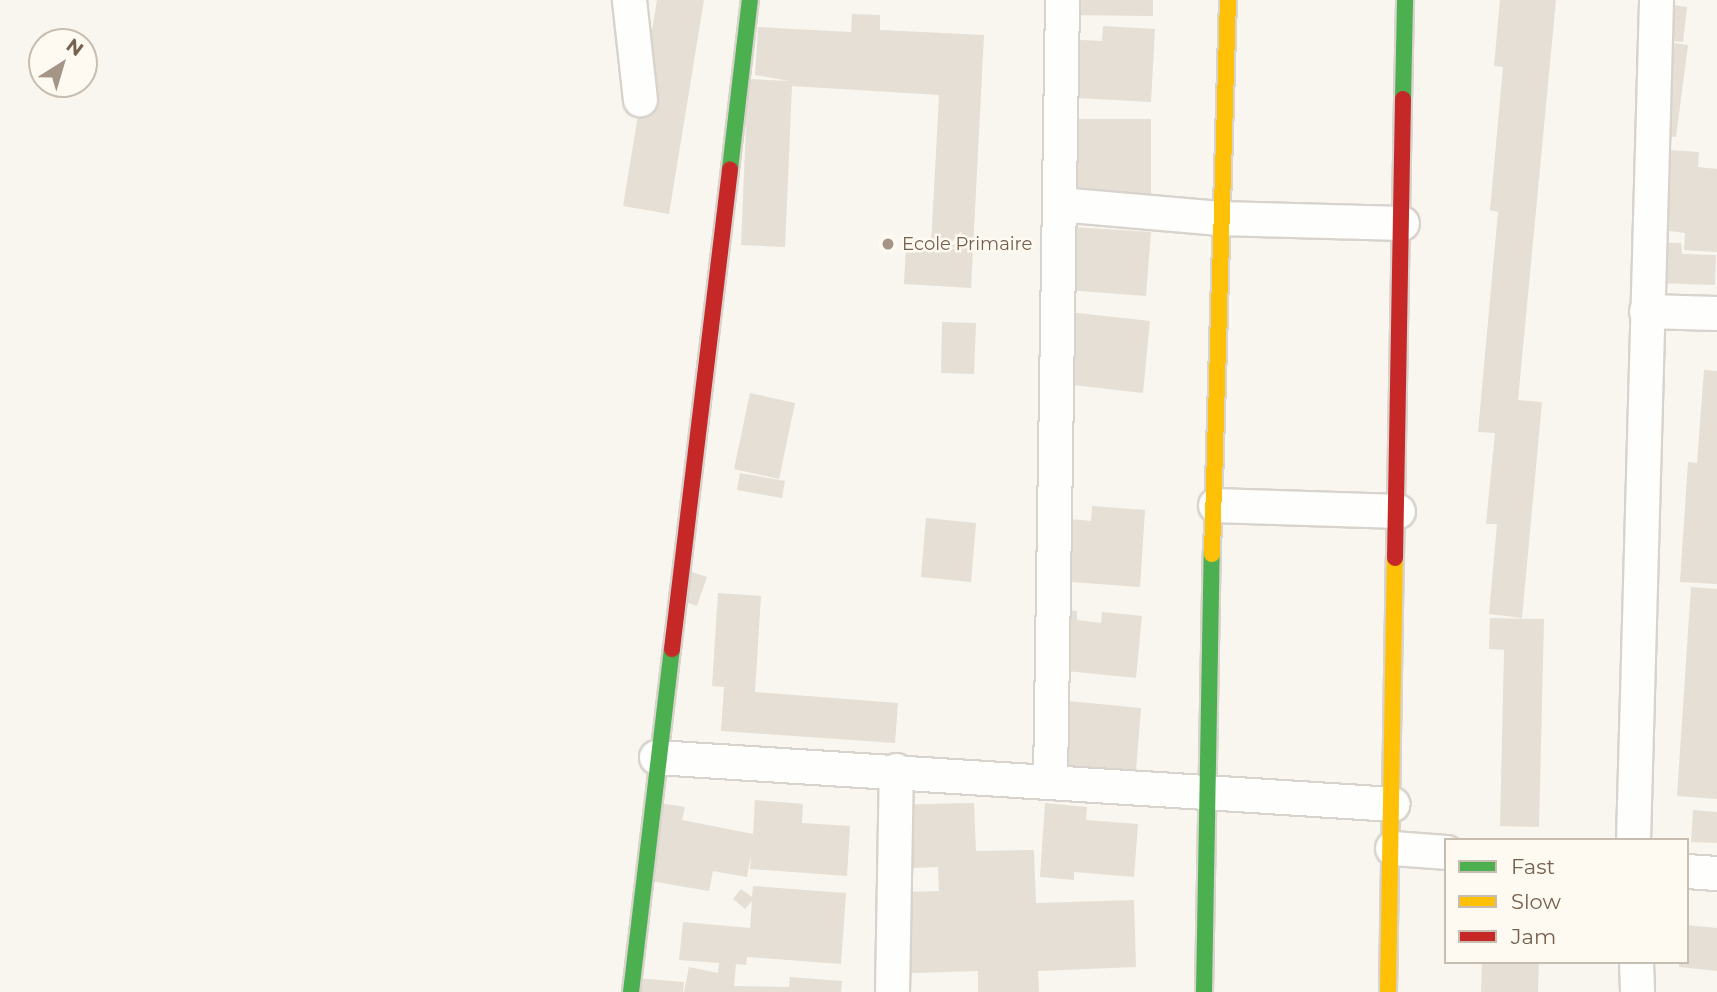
<!DOCTYPE html>
<html>
<head>
<meta charset="utf-8">
<style>
	body { margin:0 }
	#map { position:relative; width:1717px; height:992px; overflow:hidden; background:#f8f6ef; font-family:Montserrat,sans-serif }
	div>[style] { position:absolute }
	.building>* { inset:0; background:#e5dfd6 }
	.roads { filter:drop-shadow(2px 0 #d8d3cd) drop-shadow(-2px 0 #d8d3cd) drop-shadow(0 2px #d8d3cd) drop-shadow(0 -2px #d8d3cd) }
	.street>* { height:33px; margin:-16.5px; padding:0 16.5px; transform-origin:16.5px; border-radius:16.5px; background:#fefefd }
	.fast>* { height:16px; margin:-8px; padding:0 8px; transform-origin:8px; border-radius:8px; background:#4caf50 }
	.slow>* { height:16px; margin:-8px; padding:0 8px; transform-origin:8px; border-radius:8px; background:#ffc107 }
	.jam>* { height:16px; margin:-8px; padding:0 8px; transform-origin:8px; border-radius:8px; background:#c62828 }
	.dots>* { width:19px; height:19px; translate:-50% -50%; box-sizing:border-box; border:4px solid #fefaf2; border-radius:50% }
	span { translate:-50% -50%; white-space:nowrap; text-align:center; line-height:1.15; -webkit-text-stroke:5px #fefaf2; paint-order:stroke }
	.poi-label { font-size:18px; color:#76614f }
	.left { translate:0 -50%; text-align:left }
	.legend { position:absolute; left:1444px; top:838px; width:245px; height:126px; box-sizing:border-box; background:#fefaf2; border:2px solid #c8bdb1; margin:0; padding:9px 12px; list-style:none; font-size:21px; color:#76614f }
	.legend li { display:flex; align-items:center; gap:14px; height:35px }
	.legend b { width:35px; border:2px solid #c8bdb1 }
	.north { position:absolute; left:28px; top:28px; width:70px; height:70px; box-sizing:border-box; background:#fefaf2; border:2px solid #c8bdb1; border-radius:50%; rotate:37deg; font-size:19px; font-weight:700; line-height:28px; text-align:center; color:#76614f }
	.north::after { content:''; display:block; margin:auto; width:24px; height:32px; background:#a49587; clip-path:polygon(50% 0,100% 100%,50% 72%,0 100%) }
</style>
</head>
<body>
<div id="map">
	<div class="building">
		<i style="clip-path:polygon(657px 0,704px 0,669px 214px,623px 206px)"></i>
		<i style="clip-path:polygon(1060px 0,1153px 0,1153px 16px,1060px 15px)"></i>
		<i style="clip-path:polygon(1500px 0,1556px 0,1518px 400px,1542px 402px,1522px 618px,1489px 614px,1497px 524px,1486px 524px,1495px 433px,1478px 432px,1498px 212px,1490px 210px,1503px 67px,1494px 66px)"></i>
		<i style="clip-path:polygon(1667px 4px,1687px 7px,1683px 42px,1663px 40px)"></i>
		<i style="clip-path:polygon(852px 14px,880px 15px,880px 30px,984px 35px,971px 288px,904px 284px,906px 245px,931px 246px,939px 95px,792px 86px,785px 247px,741px 245px,748px 79px,790px 81px,755px 75px,758px 27px,851px 32px)"></i>
		<i style="clip-path:polygon(1103px 26px,1155px 29px,1151px 102px,1059px 97px,1062px 39px,1102px 41px)"></i>
		<i style="clip-path:polygon(1668px 42px,1688px 45px,1676px 137px,1655px 134px)"></i>
		<i style="clip-path:polygon(1055px 119px,1151px 119px,1151px 197px,1055px 196px)"></i>
		<i style="clip-path:polygon(1669px 150px,1699px 152px,1698px 167px,1717px 169px,1717px 252px,1684px 250px,1685px 233px,1662px 230px)"></i>
		<i style="clip-path:polygon(1058px 226px,1151px 232px,1146px 296px,1054px 289px)"></i>
		<i style="clip-path:polygon(1654px 242px,1681px 243px,1682px 254px,1716px 255px,1715px 285px,1653px 283px)"></i>
		<i style="clip-path:polygon(1059px 311px,1150px 321px,1143px 393px,1064px 384px)"></i>
		<i style="clip-path:polygon(942px 322px,976px 323px,974px 374px,941px 373px)"></i>
		<i style="clip-path:polygon(1704px 370px,1717px 371px,1717px 584px,1680px 582px,1688px 462px,1697px 463px)"></i>
		<i style="clip-path:polygon(750px 393px,795px 403px,779px 479px,734px 469px)"></i>
		<i style="clip-path:polygon(740px 473px,785px 481px,782px 498px,737px 490px)"></i>
		<i style="clip-path:polygon(1092px 506px,1145px 510px,1140px 587px,1044px 580px,1048px 517px,1091px 521px)"></i>
		<i style="clip-path:polygon(926px 518px,976px 523px,971px 582px,921px 577px)"></i>
		<i style="clip-path:polygon(689px 571px,707px 577px,697px 606px,679px 600px)"></i>
		<i style="clip-path:polygon(1691px 587px,1717px 589px,1717px 799px,1677px 796px)"></i>
		<i style="clip-path:polygon(718px 593px,761px 596px,755px 692px,898px 703px,895px 743px,721px 731px,724px 687px,712px 686px)"></i>
		<i style="clip-path:polygon(1053px 609px,1077px 611px,1077px 620px,1101px 623px,1102px 612px,1142px 616px,1136px 678px,1047px 669px)"></i>
		<i style="clip-path:polygon(1490px 618px,1544px 619px,1539px 827px,1500px 826px,1504px 650px,1489px 649px)"></i>
		<i style="clip-path:polygon(1047px 699px,1141px 708px,1135px 783px,1041px 775px)"></i>
		<i style="clip-path:polygon(755px 800px,803px 804px,802px 823px,850px 826px,847px 876px,750px 869px,751px 854px,747px 877px,713px 871px,709px 891px,639px 879px,653px 802px,685px 807px,682px 820px,753px 834px)"></i>
		<i style="clip-path:polygon(974px 803px,976px 851px,1034px 850px,1036px 903px,1134px 900px,1136px 967px,1038px 971px,1039px 992px,978px 992px,978px 971px,881px 974px,878px 893px,939px 891px,938px 867px,884px 869px,882px 805px)"></i>
		<i style="clip-path:polygon(1045px 803px,1087px 807px,1086px 820px,1138px 824px,1134px 877px,1074px 872px,1074px 880px,1040px 877px)"></i>
		<i style="clip-path:polygon(1693px 810px,1717px 812px,1717px 843px,1691px 842px)"></i>
		<i style="clip-path:polygon(753px 886px,846px 893px,841px 964px,747px 957px,746px 965px,736px 964px,734px 986px,789px 987px,790px 977px,842px 981px,841px 992px,684px 992px,689px 967px,718px 973px,719px 963px,679px 960px,683px 922px,750px 928px,752px 901px,745px 909px,733px 899px,741px 889px,752px 897px)"></i>
		<i style="clip-path:polygon(1687px 925px,1717px 928px,1717px 971px,1679px 967px,1679px 962px,1687px 962px)"></i>
		<i style="clip-path:polygon(1482px 962px,1539px 962px,1538px 992px,1481px 992px)"></i>
		<i style="clip-path:polygon(635px 978px,684px 982px,683px 992px,634px 992px)"></i>
	</div>
	<div class="roads">
		<div class="street">
			<i style="left:629px;top:0;width:100px;rotate:83.7deg"></i>
			<i style="left:1059px;top:204px;width:161px;rotate:5deg"></i>
			<i style="left:1219px;top:218px;width:183px;rotate:1.6deg"></i>
			<i style="left:1646px;top:311px;width:71px;rotate:1.6deg"></i>
			<i style="left:1215px;top:505px;width:183px;rotate:1.9deg"></i>
			<i style="left:656px;top:757px;width:738px;rotate:3.65deg"></i>
			<i style="left:1050px;top:780px;width:780px;rotate:-89.12deg"></i>
			<i style="left:1633px;top:840px;width:840px;rotate:-88.43deg"></i>
			<i style="left:1392px;top:848px;width:54px;rotate:4.2deg"></i>
			<i style="left:1687px;top:871px;width:30px;rotate:4deg"></i>
			<i style="left:1636px;top:962px;width:30px;rotate:88deg"></i>
			<i style="left:892px;top:992px;width:222px;rotate:-89deg"></i>
		</div>
		<div class="fast">
			<i style="left:1403px;top:99px;width:99px;rotate:-88.8deg"></i>
			<i style="left:730px;top:169px;width:170px;rotate:-83.3deg"></i>
			<i style="left:631px;top:992px;width:345px;rotate:-83.2deg"></i>
			<i style="left:1204px;top:992px;width:438px;rotate:-89deg"></i>
		</div>
		<div class="slow">
			<i style="left:1212px;top:554px;width:554px;rotate:-88.35deg"></i>
			<i style="left:1388px;top:992px;width:434px;rotate:-89.1deg"></i>
		</div>
		<div class="jam">
			<i style="left:1395px;top:558px;width:459px;rotate:-89deg"></i>
			<i style="left:672px;top:649px;width:483px;rotate:-83.1deg"></i>
		</div>
	</div>
	<div class="dots">
		<i style="left:888px;top:244px;background:#a49587"></i>
	</div>
	<div class="poi-label">
		<span class="left" style="left:902px;top:244px">Ecole Primaire</span>
	</div>
	<ul class="legend">
	<li><b style="height:9px;background:#4caf50"></b>Fast</li>
	<li><b style="height:9px;background:#ffc107"></b>Slow</li>
	<li><b style="height:9px;background:#c62828"></b>Jam</li>
	</ul>
	<div class="north">N</div>
</div>
</body>
</html>
